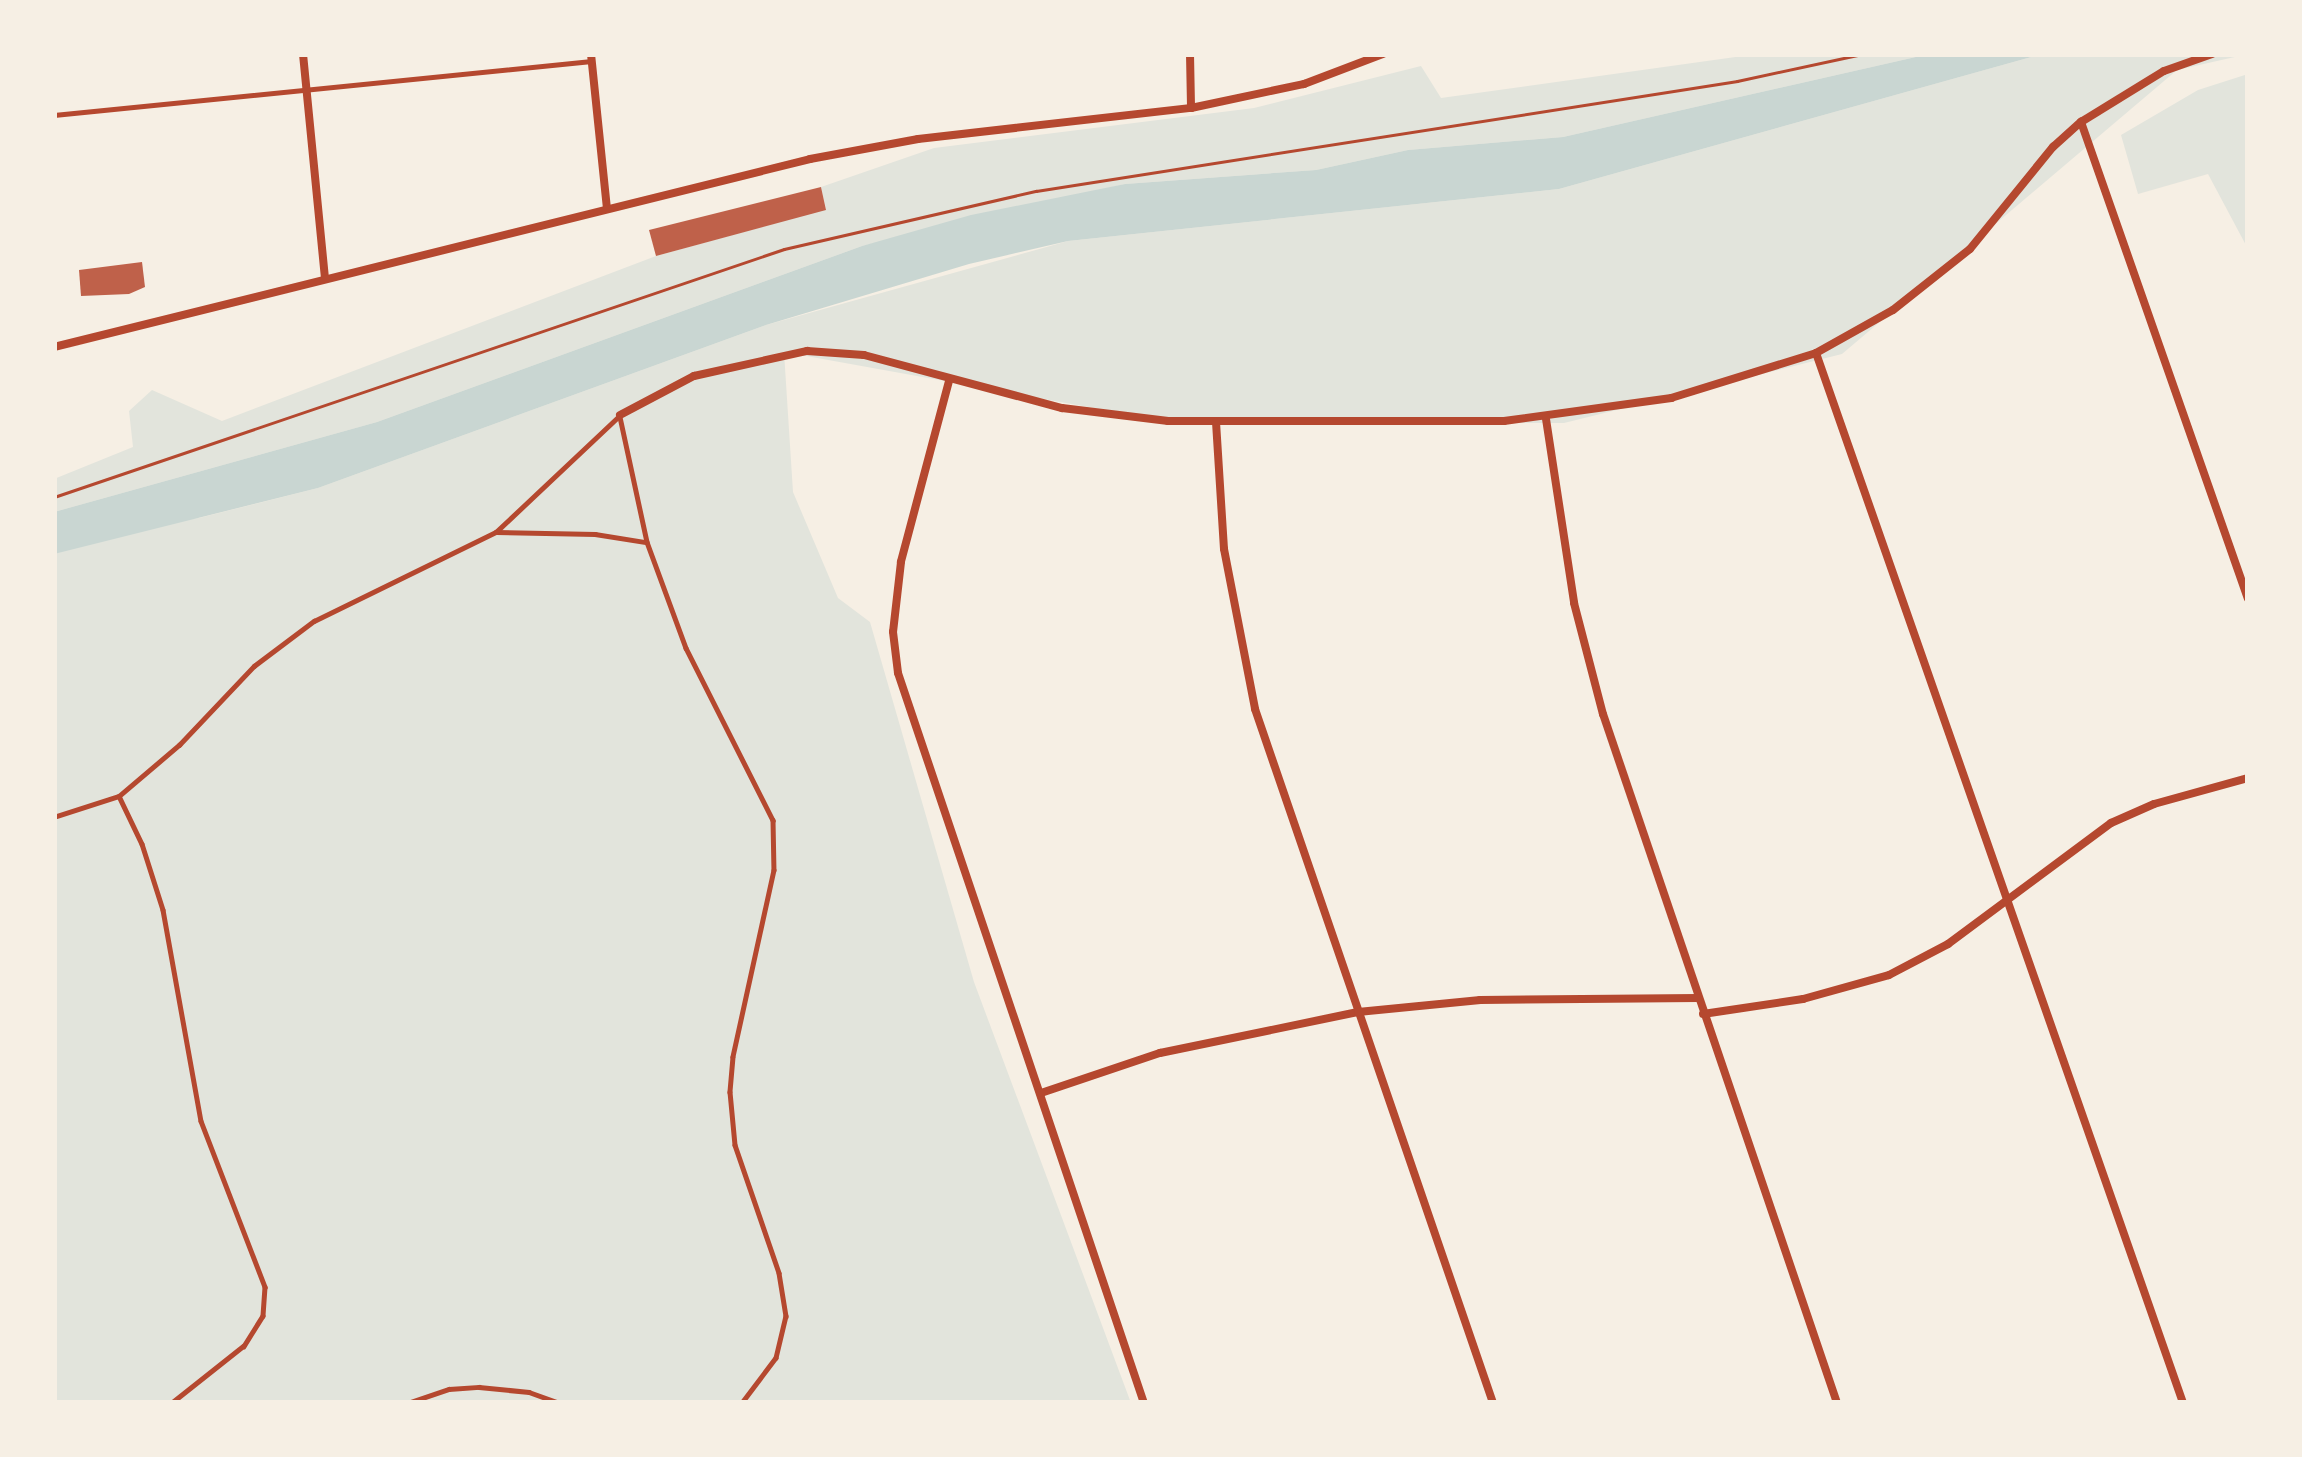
<!DOCTYPE html>
<html>
<head>
<meta charset="utf-8">
<style>
	body { margin:0 }
	#map { position:relative; width:2302px; height:1457px; overflow:hidden; background:#f6efe4; font-family:"Golos Text",sans-serif }
	div>[style] { position:absolute }
	.green>* { inset:0; background:#e2e4dc }
	.water>* { inset:0; background:#c9d6d2 }
	.building>* { inset:0; background:#bf614a }
	.path>* { height:3px; margin:-1.5px; padding:0 1.5px; transform-origin:1.5px; border-radius:1.5px; background:#b5482f }
	.service>* { height:4.5px; margin:-2.25px; padding:0 2.25px; transform-origin:2.25px; border-radius:2.25px; background:#b5482f }
	.minor>* { height:8px; margin:-4px; padding:0 4px; transform-origin:4px; border-radius:4px; background:#b5482f }
	span { translate:-50% -50%; white-space:nowrap; text-align:center; line-height:1.15; -webkit-text-stroke:12px #f6efe4; paint-order:stroke }
	.frame { position:absolute; inset:0; border:57px solid #f6efe4; pointer-events:none }
</style>
</head>
<body>
<div id="map">
	<div class="green">
		<i style="clip-path:polygon(1757px 54px,1929px 54px,1563px 137px,1408px 150px,1316px 170px,1125px 184px,862px 246px,377px 422px,54px 512px,54px 479px,133px 447px,129px 411px,152px 390px,222px 421px,656px 256px,826px 209px,821px 187px,934px 148px,1254px 108px,1421px 66px,1441px 98px)"></i>
		<i style="clip-path:polygon(2042px 54px,2248px 54px,2177px 70px,1842px 354px,1564px 423px,1177px 423px,784px 352px,793px 492px,838px 598px,870px 622px,974px 982px,1131px 1403px,54px 1403px,54px 531px,199px 518px,318px 488px,766px 325px,1068px 241px,1559px 189px)"></i>
		<i style="clip-path:polygon(2248px 74px,2248px 249px,2208px 174px,2138px 194px,2121px 135px,2198px 90px)"></i>
	</div>
	<div class="water">
		<i style="clip-path:polygon(1929px 54px,2042px 54px,1559px 189px,1068px 241px,969px 264px,766px 325px,318px 488px,54px 554px,54px 512px,377px 422px,862px 246px,971px 215px,1125px 184px,1316px 170px,1408px 150px,1563px 137px)"></i>
	</div>
	<div class="building">
		<i style="clip-path:polygon(821px 187px,826px 210px,656px 256px,649px 230px)"></i>
		<i style="clip-path:polygon(142px 262px,145px 287px,129px 294px,81px 296px,79px 270px)"></i>
	</div>
	<div class="path">
		<i style="left:54px;top:497px;width:771px;rotate:-18.76deg"></i>
		<i style="left:784px;top:249px;width:259px;rotate:-13deg"></i>
		<i style="left:1036px;top:191px;width:710px;rotate:-8.92deg"></i>
		<i style="left:1737px;top:81px;width:128px;rotate:-12.2deg"></i>
	</div>
	<div class="service">
		<i style="left:54px;top:115px;width:540px;rotate:-5.74deg"></i>
		<i style="left:620px;top:417px;width:128px;rotate:77.8deg"></i>
		<i style="left:647px;top:542px;width:113px;rotate:69.8deg"></i>
		<i style="left:686px;top:648px;width:193px;rotate:63.2deg"></i>
		<i style="left:773px;top:820px;width:50px;rotate:88.9deg"></i>
		<i style="left:774px;top:870px;width:191px;rotate:102.4deg"></i>
		<i style="left:733px;top:1057px;width:35px;rotate:95deg"></i>
		<i style="left:730px;top:1092px;width:53px;rotate:84.6deg"></i>
		<i style="left:735px;top:1145px;width:135px;rotate:71deg"></i>
		<i style="left:779px;top:1273px;width:44px;rotate:80.8deg"></i>
		<i style="left:786px;top:1316px;width:43px;rotate:103.4deg"></i>
		<i style="left:776px;top:1358px;width:56px;rotate:127.1deg"></i>
		<i style="left:496px;top:532px;width:99px;rotate:1.2deg"></i>
		<i style="left:595px;top:534px;width:51px;rotate:9.1deg"></i>
		<i style="left:119px;top:796px;width:53px;rotate:64.4deg"></i>
		<i style="left:142px;top:844px;width:69px;rotate:72.3deg"></i>
		<i style="left:163px;top:910px;width:214px;rotate:79.8deg"></i>
		<i style="left:201px;top:1121px;width:178px;rotate:68.9deg"></i>
		<i style="left:265px;top:1287px;width:29px;rotate:94deg"></i>
		<i style="left:263px;top:1316px;width:36px;rotate:122deg"></i>
		<i style="left:244px;top:1346px;width:92px;rotate:141.6deg"></i>
		<i style="left:54px;top:817px;width:68px;rotate:-17.9deg"></i>
		<i style="left:119px;top:796px;width:79px;rotate:-40.4deg"></i>
		<i style="left:179px;top:745px;width:109px;rotate:-46.5deg"></i>
		<i style="left:254px;top:666px;width:75px;rotate:-36.9deg"></i>
		<i style="left:314px;top:621px;width:203px;rotate:-26.1deg"></i>
		<i style="left:496px;top:532px;width:170px;rotate:-43.3deg"></i>
		<i style="left:408px;top:1403px;width:43px;rotate:-18.9deg"></i>
		<i style="left:449px;top:1389px;width:30px;rotate:-4deg"></i>
		<i style="left:479px;top:1387px;width:50px;rotate:5.7deg"></i>
		<i style="left:529px;top:1392px;width:33px;rotate:20deg"></i>
	</div>
	<div class="minor">
		<i style="left:303px;top:54px;width:226px;rotate:84.4deg"></i>
		<i style="left:591px;top:54px;width:155px;rotate:84.1deg"></i>
		<i style="left:1190px;top:54px;width:54px;rotate:88.9deg"></i>
		<i style="left:2081px;top:122px;width:505px;rotate:70.7deg"></i>
		<i style="left:54px;top:347px;width:779px;rotate:-13.96deg"></i>
		<i style="left:810px;top:159px;width:110px;rotate:-10.5deg"></i>
		<i style="left:918px;top:139px;width:275px;rotate:-6.5deg"></i>
		<i style="left:1191px;top:108px;width:116px;rotate:-12deg"></i>
		<i style="left:1304px;top:84px;width:85px;rotate:-20.8deg"></i>
		<i style="left:1816px;top:353px;width:1112px;rotate:70.73deg"></i>
		<i style="left:949px;top:381px;width:187px;rotate:104.9deg"></i>
		<i style="left:901px;top:562px;width:70px;rotate:96.5deg"></i>
		<i style="left:893px;top:632px;width:41px;rotate:83deg"></i>
		<i style="left:898px;top:673px;width:770px;rotate:71.38deg"></i>
		<i style="left:620px;top:415px;width:84px;rotate:-27.8deg"></i>
		<i style="left:694px;top:376px;width:116px;rotate:-12.5deg"></i>
		<i style="left:807px;top:351px;width:57px;rotate:4deg"></i>
		<i style="left:864px;top:355px;width:205px;rotate:15deg"></i>
		<i style="left:1062px;top:408px;width:107px;rotate:7deg"></i>
		<i style="left:1168px;top:421px;width:336px"></i>
		<i style="left:1504px;top:421px;width:169px;rotate:-7.8deg"></i>
		<i style="left:1671px;top:398px;width:152px;rotate:-17.2deg"></i>
		<i style="left:1816px;top:353px;width:88px;rotate:-29.2deg"></i>
		<i style="left:1893px;top:310px;width:98px;rotate:-38.4deg"></i>
		<i style="left:1970px;top:249px;width:132px;rotate:-50.9deg"></i>
		<i style="left:2053px;top:147px;width:38px;rotate:-42deg"></i>
		<i style="left:2081px;top:122px;width:97px;rotate:-31.6deg"></i>
		<i style="left:2164px;top:71px;width:51px;rotate:-19.5deg"></i>
		<i style="left:1546px;top:419px;width:186px;rotate:81.3deg"></i>
		<i style="left:1574px;top:603px;width:115px;rotate:75.4deg"></i>
		<i style="left:1603px;top:714px;width:728px;rotate:71.24deg"></i>
		<i style="left:1216px;top:422px;width:127px;rotate:86.4deg"></i>
		<i style="left:1224px;top:549px;width:163px;rotate:79deg"></i>
		<i style="left:1255px;top:709px;width:734px;rotate:71.07deg"></i>
		<i style="left:1703px;top:1014px;width:101px;rotate:-8.5deg"></i>
		<i style="left:1803px;top:999px;width:89px;rotate:-15.6deg"></i>
		<i style="left:1889px;top:975px;width:67px;rotate:-27.7deg"></i>
		<i style="left:1948px;top:944px;width:203px;rotate:-36.6deg"></i>
		<i style="left:2111px;top:823px;width:47px;rotate:-23.8deg"></i>
		<i style="left:2154px;top:804px;width:98px;rotate:-15.5deg"></i>
		<i style="left:1041px;top:1093px;width:126px;rotate:-18.6deg"></i>
		<i style="left:1160px;top:1053px;width:202px;rotate:-11.7deg"></i>
		<i style="left:1358px;top:1012px;width:123px;rotate:-5.6deg"></i>
		<i style="left:1480px;top:1000px;width:218px;rotate:-0.5deg"></i>
	</div>
	<div class="frame"></div>
</div>
</body>
</html>
